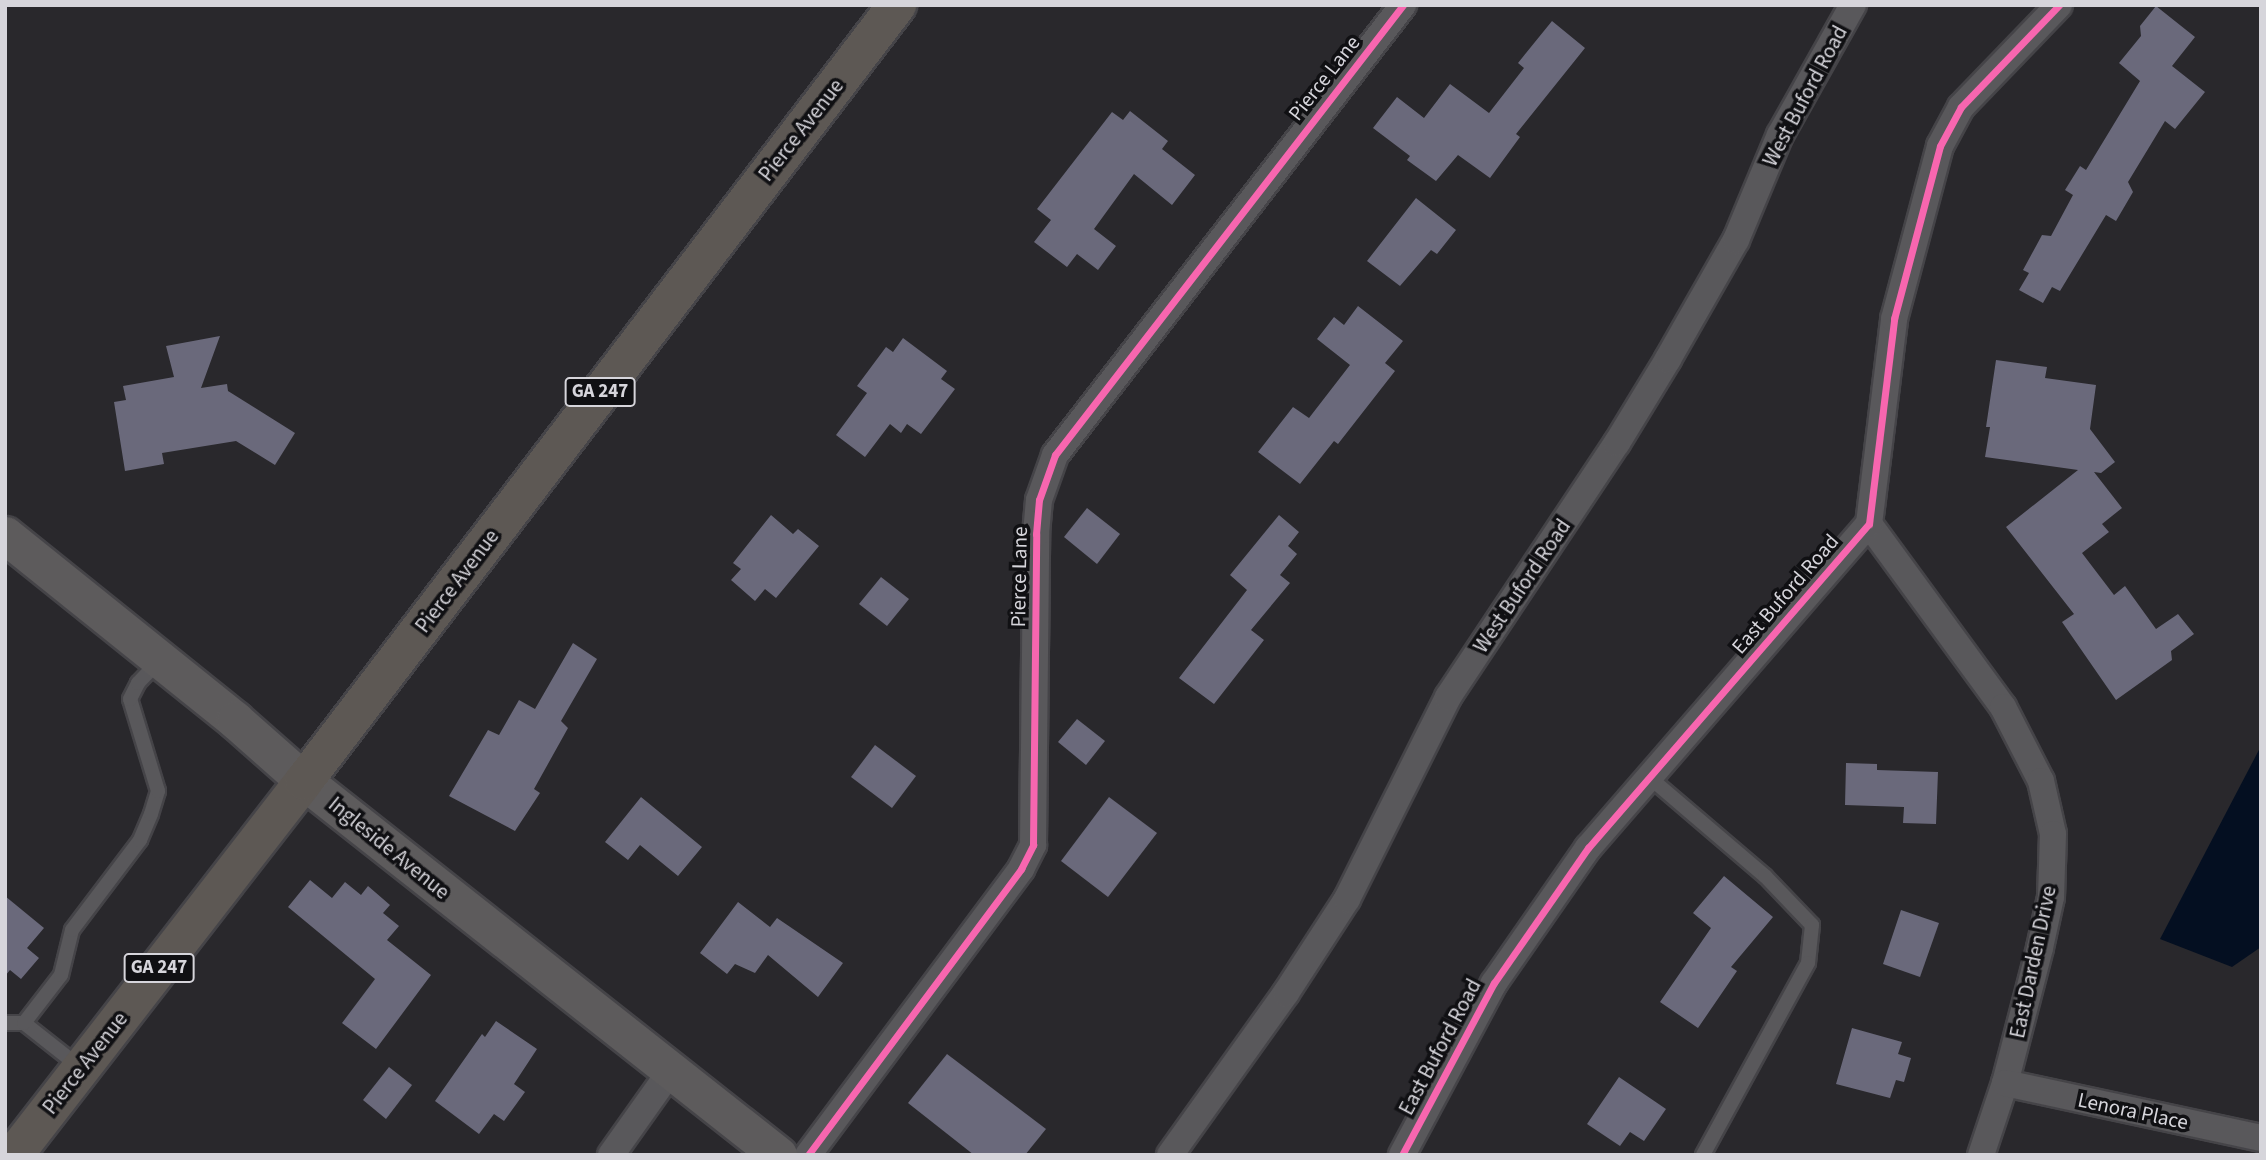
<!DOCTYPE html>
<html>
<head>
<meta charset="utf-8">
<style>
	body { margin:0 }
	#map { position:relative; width:2266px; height:1160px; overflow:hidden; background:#29282c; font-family:"Source Sans 3",sans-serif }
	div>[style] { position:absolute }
	.water>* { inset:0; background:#040f21 }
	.building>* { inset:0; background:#6a697b }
	.roads { filter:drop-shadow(2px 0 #454448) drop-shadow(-2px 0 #454448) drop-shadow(0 2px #454448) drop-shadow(0 -2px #454448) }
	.lane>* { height:14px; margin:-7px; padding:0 7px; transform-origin:7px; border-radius:7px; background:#59585b }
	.street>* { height:26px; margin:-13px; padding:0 13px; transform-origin:13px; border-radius:13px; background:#59585b }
	.secondary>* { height:37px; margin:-18.5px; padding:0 18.5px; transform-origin:18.5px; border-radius:18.5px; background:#5d5b5c }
	.primary>* { height:38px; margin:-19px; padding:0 19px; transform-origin:19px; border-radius:19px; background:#5d5854 }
	.cycleway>* { height:7px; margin:-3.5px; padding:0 3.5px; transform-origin:3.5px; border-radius:3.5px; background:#f766af }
	span { translate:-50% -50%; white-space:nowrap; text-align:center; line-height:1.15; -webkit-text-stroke:7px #101013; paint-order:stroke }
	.shield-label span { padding:2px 5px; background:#101013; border:2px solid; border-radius:5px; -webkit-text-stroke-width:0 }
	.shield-label { font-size:19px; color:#d6d5db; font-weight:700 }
	.street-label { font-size:21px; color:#d6d5db }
	.frame { position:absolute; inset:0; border:7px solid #d6d5db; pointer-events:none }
</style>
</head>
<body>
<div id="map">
	<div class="water">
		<i style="clip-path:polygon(2261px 746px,2261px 947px,2232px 967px,2160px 939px)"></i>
	</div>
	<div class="building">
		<i style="clip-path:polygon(2156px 6px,2195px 37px,2172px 66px,2205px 92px,2175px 129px,2165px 121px,2128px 182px,2133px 192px,2116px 221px,2106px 215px,2060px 291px,2052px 287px,2043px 303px,2019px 290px,2029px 273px,2023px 270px,2042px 235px,2051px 236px,2073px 195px,2065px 190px,2080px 166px,2086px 170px,2140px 81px,2119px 63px,2141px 36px,2140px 26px)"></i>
		<i style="clip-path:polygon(1552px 21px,1585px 48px,1516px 134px,1520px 137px,1490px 178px,1458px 155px,1436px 181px,1407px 160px,1410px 156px,1373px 128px,1397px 97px,1424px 118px,1450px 84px,1489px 113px,1524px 68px,1518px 63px)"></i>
		<i style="clip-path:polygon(1130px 111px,1168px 141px,1162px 149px,1195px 175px,1172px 205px,1134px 174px,1094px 229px,1116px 246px,1098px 270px,1077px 254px,1067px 267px,1034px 242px,1051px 220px,1037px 209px,1112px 112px,1123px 120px)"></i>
		<i style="clip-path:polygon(1416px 198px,1456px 230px,1437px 254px,1431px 250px,1400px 286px,1367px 261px)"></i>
		<i style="clip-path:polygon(1358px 306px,1403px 341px,1385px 363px,1395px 371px,1338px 444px,1334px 441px,1300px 484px,1258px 452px,1293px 407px,1309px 418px,1350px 365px,1317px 339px,1334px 317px,1344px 325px)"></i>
		<i style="clip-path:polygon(220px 336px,201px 388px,227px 384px,228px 391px,295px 433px,275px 465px,236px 441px,162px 453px,164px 464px,125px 471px,114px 402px,126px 400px,123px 386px,174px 377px,166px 346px)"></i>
		<i style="clip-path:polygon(903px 338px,947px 371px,941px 379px,955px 389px,921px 434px,907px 424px,901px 433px,890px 424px,865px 457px,836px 435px,867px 393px,857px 386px,886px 347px,893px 352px)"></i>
		<i style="clip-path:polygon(1996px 360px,2047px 367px,2045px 378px,2096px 385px,2090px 429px,2115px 462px,2101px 473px,2094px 472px,2122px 508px,2102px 524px,2109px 532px,2082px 553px,2114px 595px,2125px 586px,2156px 629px,2178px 614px,2194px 634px,2171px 651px,2172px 660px,2116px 700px,2062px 622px,2074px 614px,2006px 527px,2078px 470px,1985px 457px,1990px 427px,1986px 427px)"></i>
		<i style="clip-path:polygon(1087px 508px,1120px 534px,1097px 564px,1064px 537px)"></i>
		<i style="clip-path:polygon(771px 515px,793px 534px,798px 529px,819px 546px,776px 598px,765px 589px,755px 601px,731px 580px,741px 569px,733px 563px)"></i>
		<i style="clip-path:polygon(1279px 515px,1299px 532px,1288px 546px,1297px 554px,1280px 575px,1290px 583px,1251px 630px,1264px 640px,1214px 704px,1179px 678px,1247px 590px,1230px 575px)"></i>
		<i style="clip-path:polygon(881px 577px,909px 599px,887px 626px,859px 604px)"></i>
		<i style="clip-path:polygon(573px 643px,597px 659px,561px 721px,568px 728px,534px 789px,540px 793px,515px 831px,449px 796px,488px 730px,499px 735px,519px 700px,535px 709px)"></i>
		<i style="clip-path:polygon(1077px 719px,1105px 741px,1086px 765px,1058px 742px)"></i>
		<i style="clip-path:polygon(875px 745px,916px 776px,892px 808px,851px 777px)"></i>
		<i style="clip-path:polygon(1846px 763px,1877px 764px,1877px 770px,1938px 772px,1936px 824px,1903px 823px,1904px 807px,1845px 805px)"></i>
		<i style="clip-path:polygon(641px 797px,702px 847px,678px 876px,640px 845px,628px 860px,605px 842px)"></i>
		<i style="clip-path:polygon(1109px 797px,1157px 833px,1108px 897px,1061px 861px)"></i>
		<i style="clip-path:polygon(1724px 876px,1773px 917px,1731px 967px,1737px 971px,1698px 1028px,1660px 1002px,1711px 928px,1693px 913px)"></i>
		<i style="clip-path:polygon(310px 880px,332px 898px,345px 882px,361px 895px,368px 886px,390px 905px,383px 913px,399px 926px,387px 940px,431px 975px,376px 1049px,342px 1023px,375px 979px,288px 907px)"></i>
		<i style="clip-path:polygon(5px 896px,44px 928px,27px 948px,39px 958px,21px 979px,10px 970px,5px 976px)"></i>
		<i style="clip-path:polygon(738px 902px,770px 927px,777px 918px,843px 963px,818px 997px,768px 955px,755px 973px,735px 964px,727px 974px,700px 953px)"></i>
		<i style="clip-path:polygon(1901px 910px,1939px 923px,1920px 977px,1883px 964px)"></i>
		<i style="clip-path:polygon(496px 1021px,537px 1049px,514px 1084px,525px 1092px,504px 1121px,494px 1114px,479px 1134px,435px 1101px,482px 1034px,485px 1037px)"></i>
		<i style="clip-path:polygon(1852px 1028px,1902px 1042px,1898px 1054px,1911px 1058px,1904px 1082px,1896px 1080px,1890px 1098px,1836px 1084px)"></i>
		<i style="clip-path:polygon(947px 1054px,1046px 1129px,1025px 1155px,974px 1155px,908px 1103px)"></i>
		<i style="clip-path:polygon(389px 1067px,412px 1085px,386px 1119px,363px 1100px)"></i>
		<i style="clip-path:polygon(1619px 1077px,1666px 1109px,1644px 1141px,1630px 1132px,1620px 1146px,1587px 1124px)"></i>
	</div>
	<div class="roads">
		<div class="lane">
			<i style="left:1649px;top:777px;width:153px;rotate:40.5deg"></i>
			<i style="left:1765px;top:876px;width:68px;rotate:46.2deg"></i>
			<i style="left:1812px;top:925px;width:38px;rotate:96deg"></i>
			<i style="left:1808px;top:963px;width:219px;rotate:118.7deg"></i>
			<i style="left:5px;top:1023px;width:19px"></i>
			<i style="left:24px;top:1023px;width:71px;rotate:38.2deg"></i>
			<i style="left:24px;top:1023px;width:61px;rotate:-52.4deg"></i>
			<i style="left:61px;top:975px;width:46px;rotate:-76.3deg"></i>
			<i style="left:72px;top:930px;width:113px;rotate:-52.9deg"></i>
			<i style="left:140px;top:840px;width:28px;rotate:-67deg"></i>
			<i style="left:151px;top:814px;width:24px;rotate:-73deg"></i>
			<i style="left:158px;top:791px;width:96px;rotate:-106.9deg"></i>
			<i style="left:130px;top:699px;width:18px;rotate:-63deg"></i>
			<i style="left:138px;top:683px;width:30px;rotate:-46deg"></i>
		</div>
		<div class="street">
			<i style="left:1869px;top:524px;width:227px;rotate:53.8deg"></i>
			<i style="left:2003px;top:707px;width:83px;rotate:62.8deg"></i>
			<i style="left:2041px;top:781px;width:54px;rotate:77.2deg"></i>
			<i style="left:2053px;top:834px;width:63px;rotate:91.8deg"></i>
			<i style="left:2051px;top:897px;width:52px;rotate:102.2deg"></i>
			<i style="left:2040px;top:948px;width:139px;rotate:104.5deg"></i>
			<i style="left:2005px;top:1083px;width:76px;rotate:108.4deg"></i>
			<i style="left:2005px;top:1083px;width:262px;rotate:12.1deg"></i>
			<i style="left:611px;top:1155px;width:102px;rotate:-54.6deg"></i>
			<i style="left:808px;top:1155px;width:357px;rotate:-53.3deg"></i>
			<i style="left:1021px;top:869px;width:27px;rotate:-63deg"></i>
			<i style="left:1033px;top:845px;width:311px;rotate:-89.4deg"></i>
			<i style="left:1036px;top:534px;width:34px;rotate:-85deg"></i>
			<i style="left:1039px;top:500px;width:48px;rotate:-70.4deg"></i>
			<i style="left:1055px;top:455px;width:569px;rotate:-52.28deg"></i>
			<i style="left:1170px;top:1155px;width:199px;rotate:-54.4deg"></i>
			<i style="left:1286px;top:993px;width:112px;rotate:-57deg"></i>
			<i style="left:1347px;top:899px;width:226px;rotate:-63.4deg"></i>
			<i style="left:1448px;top:697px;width:305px;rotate:-56.4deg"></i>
			<i style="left:1617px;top:443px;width:98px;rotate:-58.7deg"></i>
			<i style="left:1668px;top:359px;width:137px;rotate:-60.3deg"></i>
			<i style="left:1736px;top:240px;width:114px;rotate:-67.3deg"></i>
			<i style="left:1780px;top:135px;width:149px;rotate:-60.7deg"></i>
			<i style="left:1402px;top:1155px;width:195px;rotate:-61.9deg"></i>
			<i style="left:1494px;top:983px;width:165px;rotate:-55.2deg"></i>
			<i style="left:1588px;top:848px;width:429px;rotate:-49.1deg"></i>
			<i style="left:1869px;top:524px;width:207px;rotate:-83deg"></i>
			<i style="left:1894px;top:319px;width:179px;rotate:-75.1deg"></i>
			<i style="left:1940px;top:146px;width:44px;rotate:-61.7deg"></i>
			<i style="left:1961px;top:107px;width:141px;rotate:-46.1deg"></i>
		</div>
		<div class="secondary">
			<i style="left:5px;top:535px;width:295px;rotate:38.8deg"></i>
			<i style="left:235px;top:720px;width:92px;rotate:41.5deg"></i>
			<i style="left:304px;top:781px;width:604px;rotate:38.27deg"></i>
		</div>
		<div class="primary">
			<i style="left:14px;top:1155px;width:473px;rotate:-52.2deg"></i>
			<i style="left:304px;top:781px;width:977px;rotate:-52.61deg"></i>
		</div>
	</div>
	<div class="cycleway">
		<i style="left:808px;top:1155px;width:357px;rotate:-53.3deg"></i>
		<i style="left:1021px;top:869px;width:27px;rotate:-63deg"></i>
		<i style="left:1033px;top:845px;width:311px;rotate:-89.4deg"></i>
		<i style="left:1036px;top:534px;width:34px;rotate:-85deg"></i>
		<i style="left:1039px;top:500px;width:48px;rotate:-70.4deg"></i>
		<i style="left:1055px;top:455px;width:569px;rotate:-52.28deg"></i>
		<i style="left:1402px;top:1155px;width:195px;rotate:-61.9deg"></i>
		<i style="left:1494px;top:983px;width:165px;rotate:-55.2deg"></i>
		<i style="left:1588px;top:848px;width:429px;rotate:-49.1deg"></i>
		<i style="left:1869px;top:524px;width:207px;rotate:-83deg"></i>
		<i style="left:1894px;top:319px;width:179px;rotate:-75.1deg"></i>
		<i style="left:1940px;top:146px;width:44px;rotate:-61.7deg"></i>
		<i style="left:1961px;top:107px;width:141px;rotate:-46.1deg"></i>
	</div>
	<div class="shield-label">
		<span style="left:600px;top:392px">GA 247</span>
		<span style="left:159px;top:968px">GA 247</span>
	</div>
	<div class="street-label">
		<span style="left:1324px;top:78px;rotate:-52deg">Pierce Lane</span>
		<span style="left:1805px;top:96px;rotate:-62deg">West Buford Road</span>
		<span style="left:801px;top:130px;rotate:-52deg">Pierce Avenue</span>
		<span style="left:1019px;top:577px;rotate:-89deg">Pierce Lane</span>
		<span style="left:457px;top:581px;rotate:-53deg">Pierce Avenue</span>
		<span style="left:1522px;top:586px;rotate:-56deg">West Buford Road</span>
		<span style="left:1785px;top:594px;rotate:-49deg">East Buford Road</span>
		<span style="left:389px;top:848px;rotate:39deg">Ingleside Avenue</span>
		<span style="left:2033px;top:962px;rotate:-78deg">East Darden Drive</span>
		<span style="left:1440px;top:1047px;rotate:-62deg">East Buford Road</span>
		<span style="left:85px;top:1063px;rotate:-52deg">Pierce Avenue</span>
		<span style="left:2133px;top:1111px;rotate:12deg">Lenora Place</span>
	</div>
	<div class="frame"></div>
</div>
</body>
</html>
